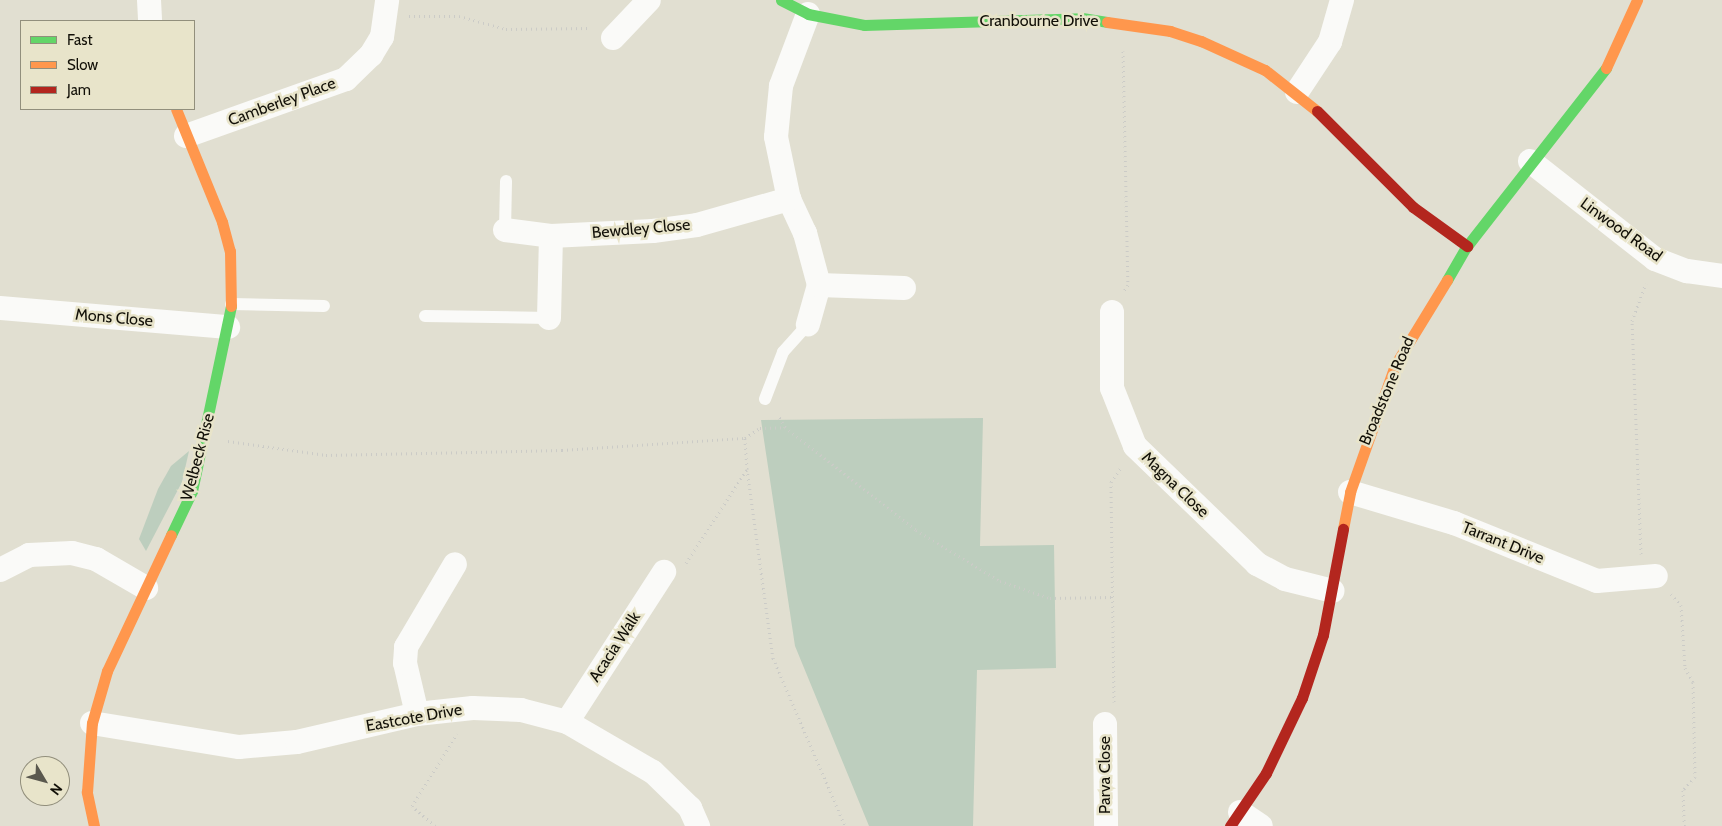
<!DOCTYPE html>
<html>
<head>
<meta charset="utf-8">
<style>
	body { margin:0 }
	#map { position:relative; width:1722px; height:826px; overflow:hidden; background:#e1dfd1; font-family:Cabin,sans-serif }
	div>[style] { position:absolute }
	.green>* { inset:0; background:#bdcebe }
	.path>* { height:3px; margin-top:-1.5px; transform-origin:0; background:repeating-linear-gradient(90deg,#cbcbc7 0 1px,transparent 0 5px) }
	.lane>* { height:12px; margin:-6px; padding:0 6px; transform-origin:6px; border-radius:6px; background:#fafaf8 }
	.street>* { height:24px; margin:-12px; padding:0 12px; transform-origin:12px; border-radius:12px; background:#fafaf8 }
	.fast>* { height:11px; margin:-5.5px; padding:0 5.5px; transform-origin:5.5px; border-radius:5.5px; background:#63d668 }
	.slow>* { height:11px; margin:-5.5px; padding:0 5.5px; transform-origin:5.5px; border-radius:5.5px; background:#ff974d }
	.jam>* { height:11px; margin:-5.5px; padding:0 5.5px; transform-origin:5.5px; border-radius:5.5px; background:#b3261e }
	span { translate:-50% -50%; white-space:nowrap; text-align:center; line-height:1.15; -webkit-text-stroke:5px #e8e4ca; paint-order:stroke }
	.street-label { font-size:16px; color:#110f07 }
	.legend { position:absolute; left:20px; top:20px; width:175px; height:90px; box-sizing:border-box; background:#e8e4ca; border:1px solid #928f7c; margin:0; padding:6px 9px; list-style:none; font-size:15px; color:#110f07 }
	.legend li { display:flex; align-items:center; gap:10px; height:25px }
	.legend b { width:25px; border:1px solid #928f7c }
	.north { position:absolute; left:20px; top:756px; width:50px; height:50px; box-sizing:border-box; background:#e8e4ca; border:1px solid #928f7c; border-radius:50%; rotate:127deg; font-size:14px; font-weight:700; line-height:20px; text-align:center; color:#110f07 }
	.north::after { content:''; display:block; margin:auto; width:18px; height:22px; background:#5a584e; clip-path:polygon(50% 0,100% 100%,50% 72%,0 100%) }
</style>
</head>
<body>
<div id="map">
	<div class="green">
		<i style="clip-path:polygon(983px 418px,980px 546px,1054px 545px,1056px 668px,977px 670px,973px 826px,869px 826px,795px 646px,761px 420px)"></i>
		<i style="clip-path:polygon(189px 451px,182px 482px,146px 551px,139px 539px,158px 489px,171px 466px)"></i>
	</div>
	<div class="path">
		<i style="left:409px;top:16px;width:50px"></i>
		<i style="left:459px;top:16px;width:49px;rotate:15.5deg"></i>
		<i style="left:506px;top:29px;width:84px;rotate:-0.7deg"></i>
		<i style="left:1123px;top:51px;width:234px;rotate:88.8deg"></i>
		<i style="left:1128px;top:285px;width:7px;rotate:124deg"></i>
		<i style="left:785px;top:427px;width:167px;rotate:38.2deg"></i>
		<i style="left:916px;top:530px;width:98px;rotate:31.3deg"></i>
		<i style="left:1000px;top:581px;width:53px;rotate:18.8deg"></i>
		<i style="left:1050px;top:598px;width:62px;rotate:-0.9deg"></i>
		<i style="left:228px;top:441px;width:99px;rotate:8.1deg"></i>
		<i style="left:326px;top:455px;width:236px;rotate:-1.2deg"></i>
		<i style="left:562px;top:450px;width:183px;rotate:-3.8deg"></i>
		<i style="left:747px;top:469px;width:191px;rotate:82.2deg"></i>
		<i style="left:773px;top:658px;width:183px;rotate:66.8deg"></i>
		<i style="left:1641px;top:554px;width:233px;rotate:-92.2deg"></i>
		<i style="left:1632px;top:321px;width:40px;rotate:-69.8deg"></i>
		<i style="left:686px;top:563px;width:112px;rotate:-57deg"></i>
		<i style="left:747px;top:469px;width:31px;rotate:-94deg"></i>
		<i style="left:745px;top:438px;width:18px;rotate:-34deg"></i>
		<i style="left:760px;top:428px;width:25px;rotate:-2deg"></i>
		<i style="left:785px;top:427px;width:14px;rotate:-120deg"></i>
		<i style="left:1671px;top:594px;width:15px;rotate:48deg"></i>
		<i style="left:1681px;top:605px;width:63px;rotate:86.4deg"></i>
		<i style="left:1685px;top:668px;width:16px;rotate:60deg"></i>
		<i style="left:1693px;top:682px;width:95px;rotate:88.8deg"></i>
		<i style="left:1695px;top:777px;width:18px;rotate:133deg"></i>
		<i style="left:1683px;top:790px;width:36px;rotate:88deg"></i>
		<i style="left:1114px;top:702px;width:220px;rotate:-90.8deg"></i>
		<i style="left:1111px;top:482px;width:18px;rotate:-56deg"></i>
		<i style="left:435px;top:826px;width:30px;rotate:-139deg"></i>
		<i style="left:412px;top:806px;width:85px;rotate:-58deg"></i>
	</div>
	<div class="lane">
		<i style="left:505px;top:230px;width:49px;rotate:-88.8deg"></i>
		<i style="left:231px;top:304px;width:93px;rotate:1.2deg"></i>
		<i style="left:425px;top:316px;width:124px;rotate:0.9deg"></i>
		<i style="left:765px;top:399px;width:50px;rotate:-69deg"></i>
		<i style="left:783px;top:352px;width:38px;rotate:-48deg"></i>
	</div>
	<div class="street">
		<i style="left:149px;top:0;width:21px;rotate:87deg"></i>
		<i style="left:808px;top:14px;width:77px;rotate:110.6deg"></i>
		<i style="left:781px;top:86px;width:51px;rotate:95.6deg"></i>
		<i style="left:776px;top:137px;width:63px;rotate:78.2deg"></i>
		<i style="left:789px;top:199px;width:38px;rotate:65deg"></i>
		<i style="left:805px;top:233px;width:54px;rotate:74.9deg"></i>
		<i style="left:819px;top:285px;width:41px;rotate:105.8deg"></i>
		<i style="left:613px;top:38px;width:52px;rotate:-46.5deg"></i>
		<i style="left:1297px;top:92px;width:60px;rotate:-56.6deg"></i>
		<i style="left:1330px;top:42px;width:44px;rotate:-74.1deg"></i>
		<i style="left:186px;top:136px;width:170px;rotate:-19.6deg"></i>
		<i style="left:346px;top:79px;width:35px;rotate:-44deg"></i>
		<i style="left:371px;top:55px;width:21px;rotate:-59deg"></i>
		<i style="left:382px;top:37px;width:37px;rotate:-82deg"></i>
		<i style="left:1530px;top:161px;width:159px;rotate:38.1deg"></i>
		<i style="left:1655px;top:259px;width:34px;rotate:21deg"></i>
		<i style="left:1687px;top:271px;width:35px;rotate:8deg"></i>
		<i style="left:505px;top:230px;width:46px;rotate:7.4deg"></i>
		<i style="left:551px;top:236px;width:102px;rotate:-2.8deg"></i>
		<i style="left:653px;top:231px;width:44px;rotate:-7.8deg"></i>
		<i style="left:697px;top:225px;width:96px;rotate:-15.8deg"></i>
		<i style="left:819px;top:285px;width:85px;rotate:2deg"></i>
		<i style="left:0;top:308px;width:229px;rotate:4.8deg"></i>
		<i style="left:1112px;top:312px;width:76px;rotate:90deg"></i>
		<i style="left:1112px;top:388px;width:62px;rotate:68.4deg"></i>
		<i style="left:1135px;top:446px;width:170px;rotate:44deg"></i>
		<i style="left:1257px;top:564px;width:32px;rotate:28deg"></i>
		<i style="left:1285px;top:579px;width:49px;rotate:14deg"></i>
		<i style="left:549px;top:318px;width:82px;rotate:-88.6deg"></i>
		<i style="left:1350px;top:492px;width:109px;rotate:16.6deg"></i>
		<i style="left:1454px;top:523px;width:154px;rotate:22.1deg"></i>
		<i style="left:1597px;top:581px;width:59px;rotate:-4.8deg"></i>
		<i style="left:0;top:570px;width:33px;rotate:-27deg"></i>
		<i style="left:29px;top:555px;width:43px;rotate:-2.7deg"></i>
		<i style="left:72px;top:553px;width:25px;rotate:14deg"></i>
		<i style="left:96px;top:559px;width:58px;rotate:30.1deg"></i>
		<i style="left:417px;top:714px;width:52px;rotate:-103.2deg"></i>
		<i style="left:405px;top:663px;width:16px;rotate:-86deg"></i>
		<i style="left:406px;top:647px;width:96px;rotate:-59.4deg"></i>
		<i style="left:567px;top:722px;width:179px;rotate:-57.1deg"></i>
		<i style="left:92px;top:723px;width:149px;rotate:9.3deg"></i>
		<i style="left:239px;top:747px;width:58px;rotate:-4.9deg"></i>
		<i style="left:297px;top:742px;width:123px;rotate:-13.1deg"></i>
		<i style="left:417px;top:714px;width:56px;rotate:-6.1deg"></i>
		<i style="left:473px;top:708px;width:48px;rotate:2.4deg"></i>
		<i style="left:521px;top:710px;width:48px;rotate:14.6deg"></i>
		<i style="left:567px;top:722px;width:99px;rotate:30.2deg"></i>
		<i style="left:653px;top:772px;width:52px;rotate:44.2deg"></i>
		<i style="left:690px;top:808px;width:20px;rotate:66deg"></i>
		<i style="left:1105px;top:724px;width:102px;rotate:89.4deg"></i>
		<i style="left:1240px;top:812px;width:25px;rotate:34deg"></i>
	</div>
	<div class="fast">
		<i style="left:781px;top:0;width:30px;rotate:27deg"></i>
		<i style="left:808px;top:14px;width:57px;rotate:11.1deg"></i>
		<i style="left:864px;top:25px;width:218px;rotate:-1.8deg"></i>
		<i style="left:1082px;top:18px;width:25px;rotate:9deg"></i>
		<i style="left:1447px;top:280px;width:39px;rotate:-60deg"></i>
		<i style="left:1467px;top:246px;width:226px;rotate:-52deg"></i>
		<i style="left:171px;top:535px;width:49px;rotate:-64.5deg"></i>
		<i style="left:192px;top:491px;width:189px;rotate:-78.1deg"></i>
	</div>
	<div class="slow">
		<i style="left:1107px;top:22px;width:64px;rotate:8.1deg"></i>
		<i style="left:1170px;top:31px;width:33px;rotate:18deg"></i>
		<i style="left:1201px;top:41px;width:70px;rotate:24.4deg"></i>
		<i style="left:1265px;top:70px;width:66px;rotate:38.3deg"></i>
		<i style="left:1606px;top:68px;width:75px;rotate:-65.5deg"></i>
		<i style="left:176px;top:109px;width:122px;rotate:67.8deg"></i>
		<i style="left:222px;top:222px;width:30px;rotate:75deg"></i>
		<i style="left:230px;top:251px;width:55px;rotate:89deg"></i>
		<i style="left:1343px;top:529px;width:38px;rotate:-79deg"></i>
		<i style="left:1350px;top:492px;width:135px;rotate:-70.5deg"></i>
		<i style="left:1395px;top:365px;width:100px;rotate:-58.5deg"></i>
		<i style="left:94px;top:826px;width:35px;rotate:-102deg"></i>
		<i style="left:87px;top:792px;width:69px;rotate:-85.9deg"></i>
		<i style="left:92px;top:723px;width:54px;rotate:-73.9deg"></i>
		<i style="left:107px;top:671px;width:150px;rotate:-64.8deg"></i>
	</div>
	<div class="jam">
		<i style="left:1317px;top:111px;width:136px;rotate:45deg"></i>
		<i style="left:1413px;top:207px;width:67px;rotate:35.8deg"></i>
		<i style="left:1230px;top:826px;width:64px;rotate:-55.8deg"></i>
		<i style="left:1266px;top:773px;width:83px;rotate:-64.4deg"></i>
		<i style="left:1302px;top:698px;width:66px;rotate:-71.6deg"></i>
		<i style="left:1323px;top:635px;width:108px;rotate:-79.3deg"></i>
	</div>
	<div class="street-label">
		<span style="left:1039px;top:21px">Cranbourne Drive</span>
		<span style="left:282px;top:102px;rotate:-20deg">Camberley Place</span>
		<span style="left:641px;top:229px;rotate:-5deg">Bewdley Close</span>
		<span style="left:1621px;top:230px;rotate:36deg">Linwood Road</span>
		<span style="left:114px;top:318px;rotate:5deg">Mons Close</span>
		<span style="left:1387px;top:391px;rotate:-67deg">Broadstone Road</span>
		<span style="left:198px;top:457px;rotate:-75deg">Welbeck Rise</span>
		<span style="left:1175px;top:485px;rotate:44deg">Magna Close</span>
		<span style="left:1503px;top:543px;rotate:22deg">Tarrant Drive</span>
		<span style="left:615px;top:647px;rotate:-57deg">Acacia Walk</span>
		<span style="left:414px;top:718px;rotate:-10deg">Eastcote Drive</span>
		<span style="left:1105px;top:775px;rotate:-90deg">Parva Close</span>
	</div>
	<ul class="legend">
	<li><b style="height:6px;background:#63d668"></b>Fast</li>
	<li><b style="height:6px;background:#ff974d"></b>Slow</li>
	<li><b style="height:6px;background:#b3261e"></b>Jam</li>
	</ul>
	<div class="north">N</div>
</div>
</body>
</html>
